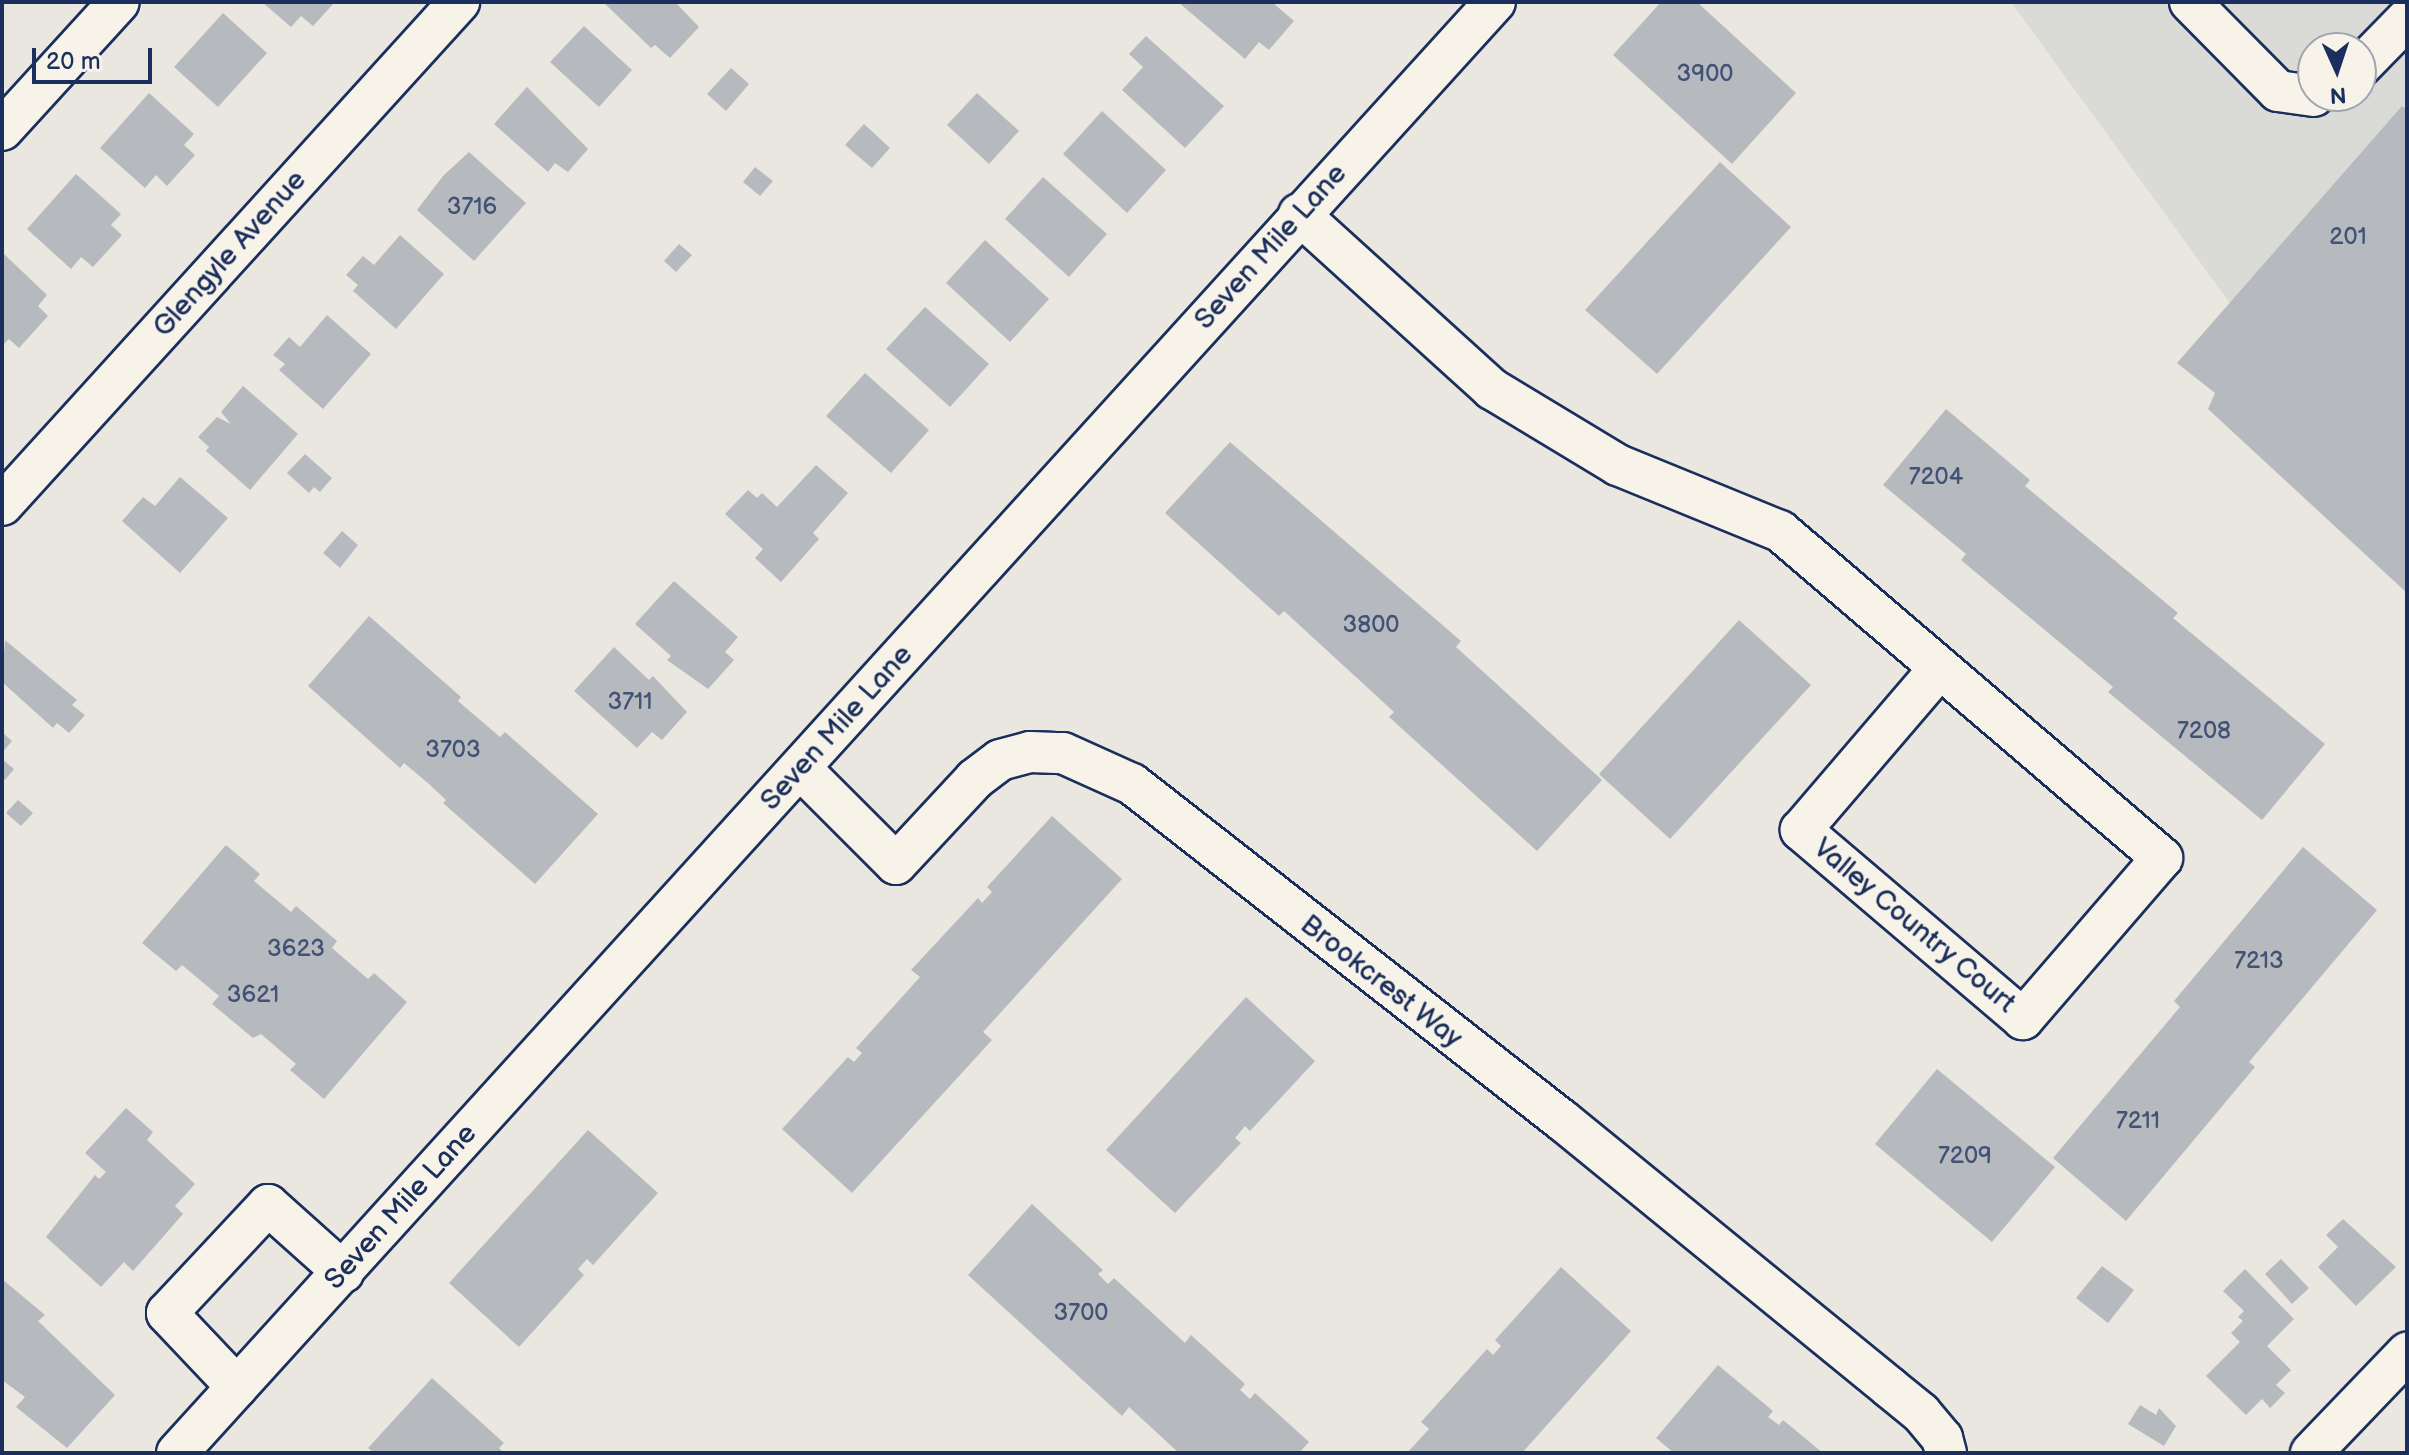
<!DOCTYPE html>
<html>
<head>
<meta charset="utf-8">
<style>
	body { margin:0 }
	#map { position:relative; width:2409px; height:1455px; overflow:hidden; background:#eae7e0; font-family:"Balsamiq Sans",sans-serif }
	div>[style] { position:absolute }
	.built>* { inset:0; background:#dadad6 }
	.building>* { inset:0; background:#b6babf }
	.roads { filter:drop-shadow(2px 0 #1b2f5e) drop-shadow(-2px 0 #1b2f5e) drop-shadow(0 2px #1b2f5e) drop-shadow(0 -2px #1b2f5e) }
	.minor>* { height:40px; margin:-20px; padding:0 20px; transform-origin:20px; border-radius:20px; background:#f7f3e8 }
	span { translate:-50% -50%; white-space:nowrap; text-align:center; line-height:1.15; -webkit-text-stroke:6px #f7f3e8; paint-order:stroke }
	.number-label { font-size:24px; color:#425276 }
	.number-label span { -webkit-text-stroke-width:0 }
	.street-label { font-size:28px; color:#1b2f5e }
	.frame { position:absolute; inset:0; border:4px solid #1b2f5e; pointer-events:none }
	.north { position:absolute; left:2297px; top:32px; width:80px; height:80px; box-sizing:border-box; background:#f7f3e8; border:2px solid #9fa5b1; border-radius:50%; rotate:177deg; font-size:22px; font-weight:700; line-height:32px; text-align:center; color:#1b2f5e }
	.north::after { content:''; display:block; margin:auto; width:28px; height:36px; background:#1b2f5e; clip-path:polygon(50% 0,100% 100%,50% 72%,0 100%) }
	.scale { position:absolute; left:32px; top:48px; width:120px; height:36px; box-sizing:border-box; border:4px solid #1b2f5e; border-top:0; padding-left:10px; font-size:24px; line-height:28px; white-space:nowrap; color:#1b2f5e; -webkit-text-stroke:6px #f7f3e8; paint-order:stroke }
</style>
</head>
<body>
<div id="map">
	<div class="built">
		<i style="clip-path:polygon(evenodd,2011px 2px,2407px 2px,2407px 547px,2011px 2px,2313px 48px,2361px 48px,2361px 96px,2313px 96px,2313px 48px)"></i>
	</div>
	<div class="building">
		<i style="clip-path:polygon(262px 2px,335px 2px,313px 26px,301px 16px,291px 27px)"></i>
		<i style="clip-path:polygon(603px 2px,675px 2px,699px 27px,670px 58px,655px 45px,651px 48px)"></i>
		<i style="clip-path:polygon(1178px 2px,1272px 2px,1294px 21px,1269px 50px,1259px 42px,1245px 59px)"></i>
		<i style="clip-path:polygon(1661px 2px,1697px 2px,1796px 93px,1732px 164px,1613px 55px)"></i>
		<i style="clip-path:polygon(223px 13px,267px 53px,218px 107px,174px 67px)"></i>
		<i style="clip-path:polygon(584px 26px,632px 70px,599px 107px,550px 62px)"></i>
		<i style="clip-path:polygon(1146px 36px,1224px 106px,1185px 148px,1122px 90px,1143px 67px,1129px 54px)"></i>
		<i style="clip-path:polygon(731px 68px,749px 84px,726px 111px,707px 94px)"></i>
		<i style="clip-path:polygon(527px 87px,588px 149px,568px 172px,555px 163px,548px 172px,494px 124px)"></i>
		<i style="clip-path:polygon(149px 93px,194px 134px,184px 145px,195px 155px,167px 186px,156px 175px,145px 188px,100px 148px)"></i>
		<i style="clip-path:polygon(977px 93px,1019px 131px,989px 164px,947px 125px)"></i>
		<i style="clip-path:polygon(2402px 106px,2407px 110px,2407px 593px,2208px 409px,2215px 393px,2177px 363px)"></i>
		<i style="clip-path:polygon(1102px 111px,1166px 170px,1127px 213px,1063px 154px)"></i>
		<i style="clip-path:polygon(864px 124px,890px 148px,872px 168px,845px 145px)"></i>
		<i style="clip-path:polygon(469px 152px,526px 203px,474px 261px,417px 210px,443px 176px)"></i>
		<i style="clip-path:polygon(1720px 162px,1791px 227px,1657px 374px,1585px 310px)"></i>
		<i style="clip-path:polygon(755px 167px,773px 181px,760px 196px,743px 182px)"></i>
		<i style="clip-path:polygon(76px 174px,121px 214px,111px 225px,122px 235px,93px 267px,81px 257px,71px 269px,27px 229px)"></i>
		<i style="clip-path:polygon(1043px 177px,1107px 234px,1069px 277px,1005px 219px)"></i>
		<i style="clip-path:polygon(400px 235px,444px 274px,396px 329px,353px 291px,358px 285px,346px 275px,363px 256px,374px 265px)"></i>
		<i style="clip-path:polygon(985px 240px,1049px 299px,1010px 342px,946px 283px)"></i>
		<i style="clip-path:polygon(679px 244px,692px 255px,676px 272px,664px 261px)"></i>
		<i style="clip-path:polygon(4px 254px,47px 295px,38px 306px,48px 316px,19px 348px,9px 339px,2px 346px)"></i>
		<i style="clip-path:polygon(925px 307px,989px 364px,950px 407px,886px 349px)"></i>
		<i style="clip-path:polygon(327px 315px,371px 354px,323px 409px,279px 370px,285px 364px,273px 355px,289px 337px,300px 347px)"></i>
		<i style="clip-path:polygon(865px 373px,929px 430px,891px 473px,826px 416px)"></i>
		<i style="clip-path:polygon(243px 386px,298px 434px,250px 490px,206px 451px,209px 447px,198px 437px,217px 417px,231px 424px,221px 412px)"></i>
		<i style="clip-path:polygon(1946px 409px,2030px 480px,2025px 486px,2178px 613px,2173px 618px,2325px 744px,2262px 820px,2108px 692px,2113px 687px,1961px 560px,1966px 554px,1883px 485px)"></i>
		<i style="clip-path:polygon(1230px 442px,1461px 641px,1456px 647px,1602px 780px,1537px 851px,1389px 717px,1394px 712px,1284px 611px,1279px 616px,1165px 513px)"></i>
		<i style="clip-path:polygon(305px 454px,332px 478px,320px 492px,314px 487px,309px 493px,287px 473px)"></i>
		<i style="clip-path:polygon(816px 465px,848px 493px,813px 533px,819px 539px,781px 582px,755px 558px,763px 549px,725px 514px,748px 490px,757px 498px,762px 493px,777px 507px)"></i>
		<i style="clip-path:polygon(180px 477px,228px 518px,180px 573px,122px 521px,143px 497px,155px 506px)"></i>
		<i style="clip-path:polygon(342px 531px,358px 545px,340px 568px,323px 553px)"></i>
		<i style="clip-path:polygon(674px 581px,738px 637px,725px 652px,734px 660px,708px 689px,667px 660px,671px 656px,635px 624px)"></i>
		<i style="clip-path:polygon(369px 616px,461px 697px,458px 701px,500px 737px,505px 732px,598px 814px,535px 884px,443px 803px,446px 800px,429px 784px,404px 763px,400px 768px,308px 686px)"></i>
		<i style="clip-path:polygon(1739px 620px,1811px 685px,1670px 839px,1599px 774px)"></i>
		<i style="clip-path:polygon(5px 640px,77px 700px,72px 705px,85px 715px,69px 733px,57px 723px,53px 728px,2px 682px)"></i>
		<i style="clip-path:polygon(614px 647px,649px 680px,653px 676px,687px 712px,662px 740px,652px 732px,637px 748px,574px 691px)"></i>
		<i style="clip-path:polygon(2px 732px,12px 741px,2px 753px)"></i>
		<i style="clip-path:polygon(2px 759px,14px 769px,5px 780px,2px 777px)"></i>
		<i style="clip-path:polygon(18px 800px,33px 813px,21px 826px,6px 813px)"></i>
		<i style="clip-path:polygon(1052px 816px,1122px 879px,983px 1032px,992px 1040px,852px 1193px,782px 1129px,848px 1057px,854px 1062px,862px 1053px,856px 1048px,920px 977px,911px 970px,978px 898px,982px 903px,992px 892px,987px 887px)"></i>
		<i style="clip-path:polygon(226px 845px,260px 874px,254px 881px,291px 912px,296px 906px,337px 941px,332px 948px,368px 979px,374px 973px,407px 1002px,324px 1099px,290px 1070px,296px 1064px,261px 1034px,253px 1038px,212px 1004px,219px 996px,182px 965px,176px 971px,142px 943px)"></i>
		<i style="clip-path:polygon(2303px 847px,2377px 910px,2249px 1062px,2255px 1067px,2126px 1221px,2053px 1158px,2180px 1007px,2174px 1001px)"></i>
		<i style="clip-path:polygon(1246px 997px,1315px 1061px,1250px 1131px,1245px 1126px,1235px 1138px,1241px 1143px,1175px 1213px,1106px 1150px)"></i>
		<i style="clip-path:polygon(1937px 1069px,2055px 1167px,1992px 1242px,1875px 1144px)"></i>
		<i style="clip-path:polygon(126px 1108px,153px 1132px,147px 1140px,195px 1184px,175px 1206px,183px 1214px,133px 1271px,124px 1262px,101px 1287px,46px 1237px,95px 1175px,99px 1179px,106px 1172px,85px 1153px)"></i>
		<i style="clip-path:polygon(588px 1130px,658px 1193px,593px 1265px,587px 1259px,578px 1269px,584px 1275px,519px 1347px,449px 1283px)"></i>
		<i style="clip-path:polygon(1032px 1204px,1103px 1270px,1098px 1274px,1108px 1284px,1114px 1278px,1185px 1343px,1191px 1335px,1245px 1384px,1240px 1390px,1250px 1399px,1255px 1393px,1309px 1442px,1299px 1453px,1179px 1453px,1129px 1407px,1122px 1416px,968px 1275px)"></i>
		<i style="clip-path:polygon(2343px 1219px,2396px 1267px,2356px 1306px,2318px 1267px,2338px 1247px,2326px 1235px)"></i>
		<i style="clip-path:polygon(2281px 1259px,2309px 1288px,2292px 1304px,2265px 1274px)"></i>
		<i style="clip-path:polygon(2102px 1266px,2134px 1290px,2108px 1323px,2076px 1298px)"></i>
		<i style="clip-path:polygon(1561px 1267px,1631px 1331px,1522px 1453px,1407px 1453px,1429px 1429px,1421px 1422px,1487px 1349px,1493px 1355px,1501px 1346px,1495px 1340px)"></i>
		<i style="clip-path:polygon(2245px 1269px,2294px 1319px,2267px 1346px,2291px 1370px,2276px 1385px,2285px 1393px,2270px 1408px,2262px 1399px,2246px 1415px,2206px 1376px,2240px 1342px,2231px 1333px,2243px 1321px,2238px 1317px,2244px 1311px,2223px 1291px)"></i>
		<i style="clip-path:polygon(2px 1279px,45px 1315px,38px 1321px,115px 1395px,67px 1448px,16px 1407px,25px 1397px,2px 1380px)"></i>
		<i style="clip-path:polygon(1718px 1365px,1773px 1411px,1768px 1417px,1779px 1425px,1783px 1420px,1823px 1453px,1674px 1453px,1656px 1438px)"></i>
		<i style="clip-path:polygon(432px 1378px,504px 1443px,499px 1448px,504px 1453px,374px 1453px,368px 1448px)"></i>
		<i style="clip-path:polygon(2140px 1405px,2156px 1415px,2159px 1408px,2176px 1426px,2164px 1446px,2128px 1424px)"></i>
	</div>
	<div class="roads">
		<div class="minor">
			<i style="left:2190px;top:2px;width:125px;rotate:45.3deg"></i>
			<i style="left:2278px;top:91px;width:36px;rotate:8deg"></i>
			<i style="left:2361px;top:66px;width:66px;rotate:-45.6deg"></i>
			<i style="left:2px;top:130px;width:173px;rotate:-47.6deg"></i>
			<i style="left:1299px;top:214px;width:261px;rotate:42.2deg"></i>
			<i style="left:1492px;top:389px;width:147px;rotate:31.1deg"></i>
			<i style="left:1618px;top:465px;width:175px;rotate:22.2deg"></i>
			<i style="left:1780px;top:531px;width:503px;rotate:40.56deg"></i>
			<i style="left:2162px;top:858px;width:213px;rotate:130.8deg"></i>
			<i style="left:2023px;top:1019px;width:292px;rotate:-139.6deg"></i>
			<i style="left:1801px;top:830px;width:213px;rotate:-49.4deg"></i>
			<i style="left:2px;top:505px;width:680px;rotate:-47.74deg"></i>
			<i style="left:801px;top:769px;width:134px;rotate:45deg"></i>
			<i style="left:896px;top:864px;width:116px;rotate:-47.1deg"></i>
			<i style="left:975px;top:779px;width:31px;rotate:-37deg"></i>
			<i style="left:1000px;top:760px;width:31px;rotate:-15deg"></i>
			<i style="left:1030px;top:752px;width:33px;rotate:2deg"></i>
			<i style="left:1063px;top:753px;width:76px;rotate:24.2deg"></i>
			<i style="left:1132px;top:784px;width:547px;rotate:38.02deg"></i>
			<i style="left:1563px;top:1121px;width:421px;rotate:39.2deg"></i>
			<i style="left:1889px;top:1387px;width:41px;rotate:39.1deg"></i>
			<i style="left:1921px;top:1413px;width:33px;rotate:50deg"></i>
			<i style="left:1942px;top:1438px;width:16px;rotate:75deg"></i>
			<i style="left:237px;top:1387px;width:102px;rotate:-133.4deg"></i>
			<i style="left:167px;top:1313px;width:148px;rotate:-46.9deg"></i>
			<i style="left:268px;top:1205px;width:101px;rotate:41.8deg"></i>
			<i style="left:177px;top:1453px;width:1960px;rotate:-47.75deg"></i>
			<i style="left:2311px;top:1453px;width:139px;rotate:-46.2deg"></i>
		</div>
	</div>
	<div class="number-label">
		<span style="left:1705px;top:74px">3900</span>
		<span style="left:472px;top:207px">3716</span>
		<span style="left:2348px;top:237px">201</span>
		<span style="left:1936px;top:477px">7204</span>
		<span style="left:1371px;top:625px">3800</span>
		<span style="left:630px;top:702px">3711</span>
		<span style="left:2204px;top:731px">7208</span>
		<span style="left:453px;top:750px">3703</span>
		<span style="left:296px;top:949px">3623</span>
		<span style="left:2259px;top:961px">7213</span>
		<span style="left:253px;top:995px">3621</span>
		<span style="left:2138px;top:1121px">7211</span>
		<span style="left:1965px;top:1156px">7209</span>
		<span style="left:1081px;top:1313px">3700</span>
	</div>
	<div class="street-label">
		<span style="left:1271px;top:247px;rotate:-48deg">Seven Mile Lane</span>
		<span style="left:230px;top:254px;rotate:-48deg">Glengyle Avenue</span>
		<span style="left:837px;top:728px;rotate:-48deg">Seven Mile Lane</span>
		<span style="left:1914px;top:926px;rotate:40deg">Valley Country Court</span>
		<span style="left:1381px;top:982px;rotate:38deg">Brookcrest Way</span>
		<span style="left:401px;top:1207px;rotate:-48deg">Seven Mile Lane</span>
	</div>
	<div class="frame"></div>
	<div class="north">N</div>
	<div class="scale">20 m</div>
</div>
</body>
</html>
